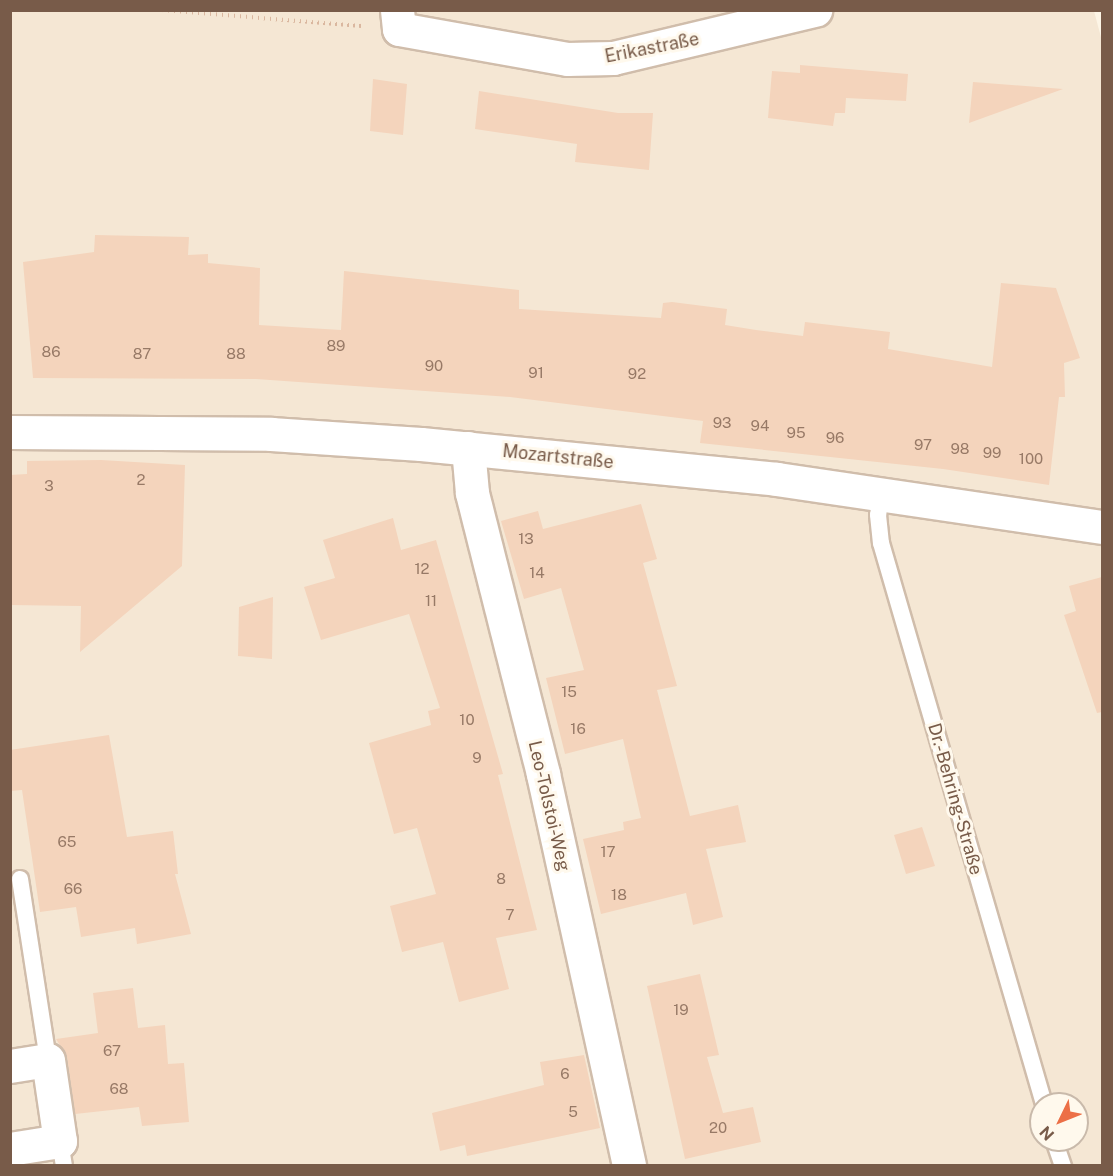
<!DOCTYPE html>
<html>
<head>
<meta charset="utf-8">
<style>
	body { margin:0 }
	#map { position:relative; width:1113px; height:1176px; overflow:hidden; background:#fdf5e6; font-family:"Public Sans",sans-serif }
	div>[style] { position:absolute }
	.residential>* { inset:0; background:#f5e7d4 }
	.building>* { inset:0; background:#f4d4bc }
	.path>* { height:4px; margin-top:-2px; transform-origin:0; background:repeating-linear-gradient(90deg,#dab79f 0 1.5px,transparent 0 6px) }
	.roads { filter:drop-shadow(2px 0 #d0bdab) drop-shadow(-2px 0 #d0bdab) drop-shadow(0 2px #d0bdab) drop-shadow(0 -2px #d0bdab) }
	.lane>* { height:16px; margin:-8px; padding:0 8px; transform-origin:8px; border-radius:8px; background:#fff }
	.street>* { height:33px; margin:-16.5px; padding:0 16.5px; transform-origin:16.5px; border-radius:16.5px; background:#fff }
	span { translate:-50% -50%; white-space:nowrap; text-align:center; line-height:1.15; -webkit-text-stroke:6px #fff9ed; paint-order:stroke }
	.number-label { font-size:15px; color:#977966 }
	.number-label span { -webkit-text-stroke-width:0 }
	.street-label { font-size:18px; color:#785b49 }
	.frame { position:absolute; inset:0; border:12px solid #785b49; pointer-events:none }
	.north { position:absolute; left:1029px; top:1092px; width:60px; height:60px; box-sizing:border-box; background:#fff9ed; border:2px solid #c9baab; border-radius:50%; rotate:227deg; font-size:16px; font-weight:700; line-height:24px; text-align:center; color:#785b49 }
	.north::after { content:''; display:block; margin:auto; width:21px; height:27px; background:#ec6f46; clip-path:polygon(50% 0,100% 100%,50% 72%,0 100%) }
</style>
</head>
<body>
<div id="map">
	<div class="residential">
		<i style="clip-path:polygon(evenodd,10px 11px,1094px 11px,1102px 41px,1102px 1165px,11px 1165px,10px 11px,1041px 1104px,1077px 1104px,1077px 1140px,1041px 1140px,1041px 1104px)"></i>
	</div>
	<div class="building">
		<i style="clip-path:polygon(800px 65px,908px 74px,906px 101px,846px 98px,845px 113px,835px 113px,833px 126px,768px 118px,772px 71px,800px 73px)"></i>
		<i style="clip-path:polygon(373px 79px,407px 84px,403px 135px,370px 131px)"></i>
		<i style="clip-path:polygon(973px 82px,1063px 89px,969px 123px)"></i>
		<i style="clip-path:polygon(479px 91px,618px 113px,653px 113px,649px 170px,575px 162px,577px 144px,475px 129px)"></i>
		<i style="clip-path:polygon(95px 235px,189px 237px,188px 255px,208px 254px,208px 263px,260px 268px,259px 325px,341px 330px,344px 271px,519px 290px,519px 309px,661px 318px,663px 303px,672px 302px,727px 309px,725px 325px,756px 330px,803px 336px,805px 322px,890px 332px,888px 349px,992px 367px,1001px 283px,1056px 288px,1080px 358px,1064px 363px,1065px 397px,1059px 397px,1049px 485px,943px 469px,700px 443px,703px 421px,510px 397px,256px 379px,33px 378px,23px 262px,94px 252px)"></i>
		<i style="clip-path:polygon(101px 460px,185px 465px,182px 566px,80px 652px,81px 606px,10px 605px,10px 475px,27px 474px,27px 461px)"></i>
		<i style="clip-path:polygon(641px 504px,657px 559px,643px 563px,677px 686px,657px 690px,690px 816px,738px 805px,746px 842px,706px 849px,723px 917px,693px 925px,686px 893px,601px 914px,583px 839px,624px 830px,623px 822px,641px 818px,623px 739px,565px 754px,546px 678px,584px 670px,561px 588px,524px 599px,501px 521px,538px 511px,543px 529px)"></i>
		<i style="clip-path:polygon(393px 518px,401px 550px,436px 540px,503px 774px,498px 775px,537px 930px,496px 938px,509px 989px,459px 1002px,443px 942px,402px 952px,390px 906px,436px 894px,417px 828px,394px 834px,369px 743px,431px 725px,428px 711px,440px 708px,409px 614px,321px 640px,304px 587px,335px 578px,323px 540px)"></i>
		<i style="clip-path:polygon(1102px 577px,1102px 712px,1097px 713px,1064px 615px,1076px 611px,1069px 586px)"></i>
		<i style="clip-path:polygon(273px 597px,272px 659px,238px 656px,239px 607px)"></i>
		<i style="clip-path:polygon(109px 735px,127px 837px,173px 831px,178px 874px,175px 874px,191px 934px,137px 944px,135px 928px,81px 937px,76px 907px,40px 912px,22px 790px,10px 791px,10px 750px)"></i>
		<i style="clip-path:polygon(922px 827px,935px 866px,906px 874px,894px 835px)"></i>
		<i style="clip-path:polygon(700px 974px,719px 1055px,707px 1057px,723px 1113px,753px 1107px,761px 1142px,685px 1159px,647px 986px)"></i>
		<i style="clip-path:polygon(133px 988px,138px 1028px,165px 1025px,168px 1064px,184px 1063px,189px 1122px,142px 1126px,139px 1107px,75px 1114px,67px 1057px,56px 1039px,98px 1033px,93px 993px)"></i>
		<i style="clip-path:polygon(584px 1055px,600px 1128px,467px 1156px,465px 1145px,440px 1151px,432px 1113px,544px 1085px,540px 1062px)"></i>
	</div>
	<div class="path">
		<i style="left:162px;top:10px;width:200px;rotate:4.6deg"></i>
	</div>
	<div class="roads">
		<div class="lane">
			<i style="left:881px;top:492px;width:23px;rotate:97deg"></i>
			<i style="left:878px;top:515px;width:28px;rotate:84deg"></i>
			<i style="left:881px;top:543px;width:584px;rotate:73.8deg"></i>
			<i style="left:20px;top:879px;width:183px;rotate:81.2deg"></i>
			<i style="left:1054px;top:1140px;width:28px;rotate:71deg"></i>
			<i style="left:60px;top:1141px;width:25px;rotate:81deg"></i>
		</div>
		<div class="street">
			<i style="left:397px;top:10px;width:19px;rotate:84deg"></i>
			<i style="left:399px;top:29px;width:171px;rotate:10.1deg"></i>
			<i style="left:567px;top:59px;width:46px;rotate:-1.2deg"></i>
			<i style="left:613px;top:58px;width:208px;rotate:-13.4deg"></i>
			<i style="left:10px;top:432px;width:261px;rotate:0.4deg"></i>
			<i style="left:271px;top:434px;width:150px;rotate:3.8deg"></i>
			<i style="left:421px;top:444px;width:358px;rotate:5.6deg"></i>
			<i style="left:777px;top:479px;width:329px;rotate:8.4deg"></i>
			<i style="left:468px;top:448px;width:45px;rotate:84.9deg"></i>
			<i style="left:472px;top:493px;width:290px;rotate:75.8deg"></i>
			<i style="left:543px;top:774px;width:401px;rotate:77.6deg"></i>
			<i style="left:10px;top:1066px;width:38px;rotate:-9deg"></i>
			<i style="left:48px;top:1060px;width:82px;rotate:81.6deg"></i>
			<i style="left:60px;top:1141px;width:51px;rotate:170.9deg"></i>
		</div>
	</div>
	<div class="number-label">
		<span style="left:336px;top:346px">89</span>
		<span style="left:51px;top:352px">86</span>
		<span style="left:142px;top:354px">87</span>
		<span style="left:236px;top:354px">88</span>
		<span style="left:434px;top:366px">90</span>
		<span style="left:536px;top:373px">91</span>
		<span style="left:637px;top:374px">92</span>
		<span style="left:722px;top:423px">93</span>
		<span style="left:760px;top:426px">94</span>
		<span style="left:796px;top:433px">95</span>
		<span style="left:835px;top:438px">96</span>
		<span style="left:923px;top:445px">97</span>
		<span style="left:960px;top:449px">98</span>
		<span style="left:992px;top:453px">99</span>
		<span style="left:1031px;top:459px">100</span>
		<span style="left:141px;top:480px">2</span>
		<span style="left:49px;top:486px">3</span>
		<span style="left:526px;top:539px">13</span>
		<span style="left:422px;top:569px">12</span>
		<span style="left:537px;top:573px">14</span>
		<span style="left:431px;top:601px">11</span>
		<span style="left:569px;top:692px">15</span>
		<span style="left:467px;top:720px">10</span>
		<span style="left:578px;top:729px">16</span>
		<span style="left:477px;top:758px">9</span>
		<span style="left:67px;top:842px">65</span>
		<span style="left:608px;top:852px">17</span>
		<span style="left:501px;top:879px">8</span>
		<span style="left:73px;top:889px">66</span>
		<span style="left:619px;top:895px">18</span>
		<span style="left:510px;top:915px">7</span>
		<span style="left:681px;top:1010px">19</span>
		<span style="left:112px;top:1051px">67</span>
		<span style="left:565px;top:1074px">6</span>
		<span style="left:119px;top:1089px">68</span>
		<span style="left:573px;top:1112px">5</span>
		<span style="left:718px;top:1128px">20</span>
	</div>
	<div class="street-label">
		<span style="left:652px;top:48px;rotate:-11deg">Erikastraße</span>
		<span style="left:558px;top:457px;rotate:6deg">Mozartstraße</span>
		<span style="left:955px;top:799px;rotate:74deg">Dr.-Behring-Straße</span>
		<span style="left:549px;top:806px;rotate:77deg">Leo-Tolstoi-Weg</span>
	</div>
	<div class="frame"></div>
	<div class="north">N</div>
</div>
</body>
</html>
